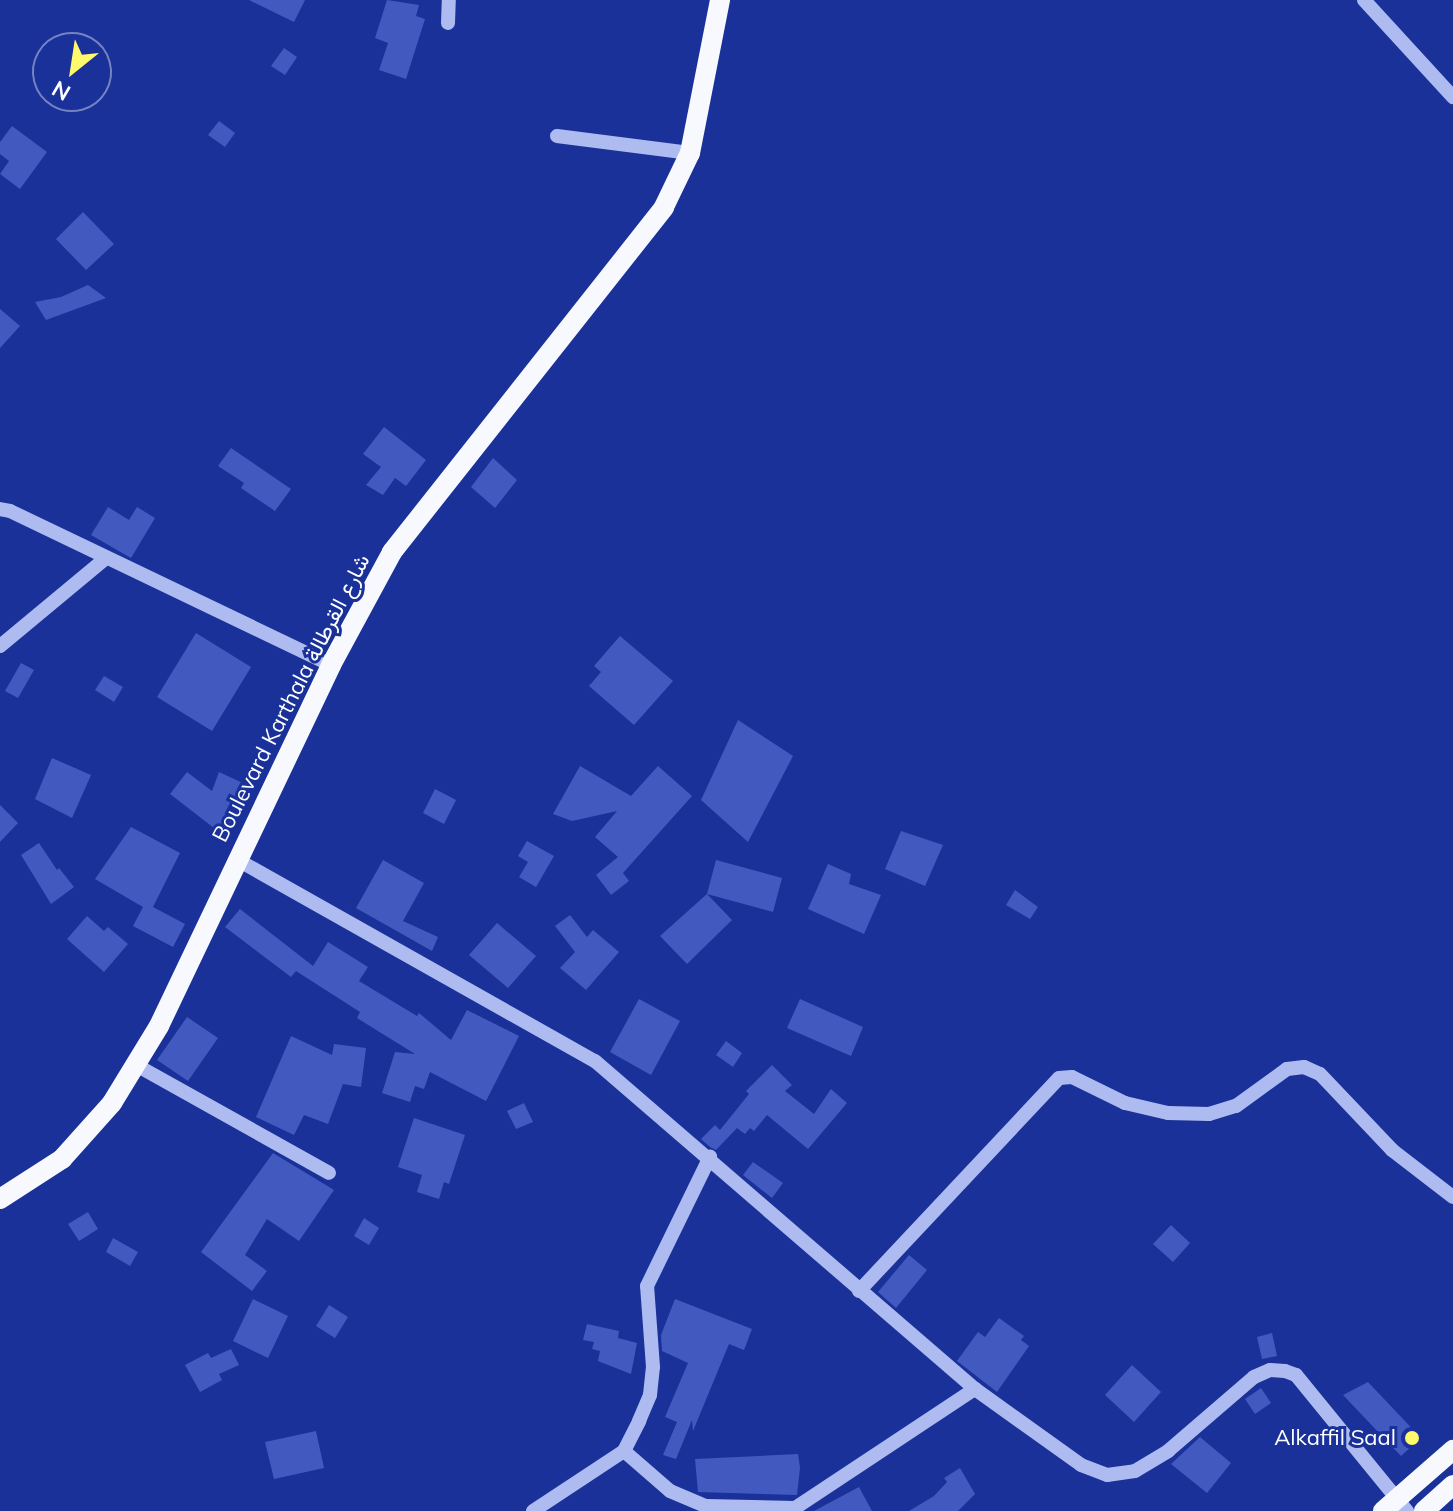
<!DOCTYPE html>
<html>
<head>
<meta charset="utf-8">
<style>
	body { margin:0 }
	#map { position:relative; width:1453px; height:1511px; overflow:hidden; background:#193199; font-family:Mulish,Vazirmatn,sans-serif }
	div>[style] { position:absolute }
	.building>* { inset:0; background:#425ac0 }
	.minor>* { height:14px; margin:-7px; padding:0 7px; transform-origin:7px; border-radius:7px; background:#adbbf1 }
	.major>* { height:20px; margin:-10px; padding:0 10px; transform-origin:10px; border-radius:10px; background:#f7f9ff }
	.dots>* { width:22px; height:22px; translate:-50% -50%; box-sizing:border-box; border:4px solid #193199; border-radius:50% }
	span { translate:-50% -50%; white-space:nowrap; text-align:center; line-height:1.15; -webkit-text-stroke:6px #193199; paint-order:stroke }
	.street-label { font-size:22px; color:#fff }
	.poi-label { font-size:22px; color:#fff }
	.right { translate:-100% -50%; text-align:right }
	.north { position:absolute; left:32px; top:32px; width:80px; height:80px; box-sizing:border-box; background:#193199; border:2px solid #7583c2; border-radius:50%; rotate:210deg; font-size:22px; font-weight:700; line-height:32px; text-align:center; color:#fff }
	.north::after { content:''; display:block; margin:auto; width:28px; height:36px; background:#fff96d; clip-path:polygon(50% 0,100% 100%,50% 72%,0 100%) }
</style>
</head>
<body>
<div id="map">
	<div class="building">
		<i style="clip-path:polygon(249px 0,305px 0,294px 22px)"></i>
		<i style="clip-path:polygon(387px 0,419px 5px,416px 16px,425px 19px,406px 79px,379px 70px,388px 43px,375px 38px)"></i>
		<i style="clip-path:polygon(284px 48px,297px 57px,285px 75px,271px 66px)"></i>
		<i style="clip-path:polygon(219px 121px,235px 133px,225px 147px,208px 135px)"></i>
		<i style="clip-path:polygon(12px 126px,47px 152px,20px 189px,0 174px,9px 161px,0 154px,0 142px)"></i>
		<i style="clip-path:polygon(83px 212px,114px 244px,86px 270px,56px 239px)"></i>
		<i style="clip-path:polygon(88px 285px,106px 298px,46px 320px,35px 302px,61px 297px)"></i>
		<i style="clip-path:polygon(0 309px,20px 326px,0 348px)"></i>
		<i style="clip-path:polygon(384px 427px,426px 460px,406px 486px,395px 478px,383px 495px,366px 485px,381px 467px,363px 454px)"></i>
		<i style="clip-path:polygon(231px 448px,291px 489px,275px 511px,241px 488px,244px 483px,218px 466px)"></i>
		<i style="clip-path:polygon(493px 458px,517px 480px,495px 508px,471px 487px)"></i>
		<i style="clip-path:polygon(108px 507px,129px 520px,137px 507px,155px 518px,131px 558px,91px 535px)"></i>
		<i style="clip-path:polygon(196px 633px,251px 667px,212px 731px,157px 697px)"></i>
		<i style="clip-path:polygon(620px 636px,673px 681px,634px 725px,589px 686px,601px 672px,594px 666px)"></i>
		<i style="clip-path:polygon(21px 663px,34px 670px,18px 698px,5px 691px)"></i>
		<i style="clip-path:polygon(104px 676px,123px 687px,114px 702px,95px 690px)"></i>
		<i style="clip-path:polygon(738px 720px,793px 756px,748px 842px,701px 800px)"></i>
		<i style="clip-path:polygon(52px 758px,91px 775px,72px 818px,35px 799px)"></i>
		<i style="clip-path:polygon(580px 766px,631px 796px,658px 766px,692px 796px,623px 873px,629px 881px,611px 895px,596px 875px,618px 857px,595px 837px,617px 811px,572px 821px,553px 814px)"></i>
		<i style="clip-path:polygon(187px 772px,212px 791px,219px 772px,247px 785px,235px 809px,240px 813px,223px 835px,170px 794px)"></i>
		<i style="clip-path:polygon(435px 789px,456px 800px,444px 824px,423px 813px)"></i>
		<i style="clip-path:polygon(0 805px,18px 823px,0 842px)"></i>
		<i style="clip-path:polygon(131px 827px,180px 853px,153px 907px,185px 924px,173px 947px,133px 926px,143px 907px,95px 879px)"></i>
		<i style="clip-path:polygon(901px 831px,943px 845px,925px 886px,885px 869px)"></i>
		<i style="clip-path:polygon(527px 841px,554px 856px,536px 887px,519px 877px,528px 862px,518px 856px)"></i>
		<i style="clip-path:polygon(39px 843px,57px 870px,59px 868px,74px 887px,51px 904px,21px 855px)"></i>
		<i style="clip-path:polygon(383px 860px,424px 883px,403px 921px,438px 937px,432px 951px,356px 908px)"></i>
		<i style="clip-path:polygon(716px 860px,782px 878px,773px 912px,707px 894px,732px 920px,687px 964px,660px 936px,707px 894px)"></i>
		<i style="clip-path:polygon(828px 864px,851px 874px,849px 884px,881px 895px,864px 934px,808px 909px)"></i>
		<i style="clip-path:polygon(1015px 890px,1038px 907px,1030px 919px,1006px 905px)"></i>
		<i style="clip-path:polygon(240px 909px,313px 966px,328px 942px,368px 967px,359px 981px,417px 1016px,419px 1013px,451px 1040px,467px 1010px,519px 1036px,486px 1101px,430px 1072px,424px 1089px,415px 1086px,410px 1102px,382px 1093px,395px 1052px,415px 1054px,357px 1018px,360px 1012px,296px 971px,291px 977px,225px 927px)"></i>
		<i style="clip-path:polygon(570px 915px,587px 937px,593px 930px,619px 952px,586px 990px,560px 968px,575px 952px,555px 926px)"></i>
		<i style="clip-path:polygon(87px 916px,104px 931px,108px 927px,128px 944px,104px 972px,67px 939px)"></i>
		<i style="clip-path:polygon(497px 923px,536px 956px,508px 988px,469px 955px)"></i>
		<i style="clip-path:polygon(639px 999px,680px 1021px,651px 1075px,610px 1052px)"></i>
		<i style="clip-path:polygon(800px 999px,863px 1027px,851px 1056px,787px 1028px)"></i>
		<i style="clip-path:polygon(187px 1017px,218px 1038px,188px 1081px,157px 1060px)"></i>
		<i style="clip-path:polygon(291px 1036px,332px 1055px,334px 1044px,366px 1048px,361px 1087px,343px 1084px,328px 1124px,304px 1115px,294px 1135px,256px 1117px)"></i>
		<i style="clip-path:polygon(726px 1041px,742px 1053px,733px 1067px,716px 1055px)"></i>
		<i style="clip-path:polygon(772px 1065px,792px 1085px,785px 1091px,814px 1114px,831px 1089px,847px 1103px,808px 1149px,767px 1115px,754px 1131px,750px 1128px,745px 1134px,737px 1128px,716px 1150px,710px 1147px,701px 1139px,715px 1125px,720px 1130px,749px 1094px,746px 1091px)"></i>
		<i style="clip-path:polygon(524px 1103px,533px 1122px,516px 1129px,507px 1111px)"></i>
		<i style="clip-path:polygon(414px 1118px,465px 1135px,449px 1184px,444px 1182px,439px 1199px,417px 1192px,422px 1175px,398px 1167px)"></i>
		<i style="clip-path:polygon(273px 1153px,334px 1190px,299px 1241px,267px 1219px,245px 1255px,267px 1271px,252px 1291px,201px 1252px)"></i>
		<i style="clip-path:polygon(753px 1162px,783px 1183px,772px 1198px,743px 1175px)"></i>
		<i style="clip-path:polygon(88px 1212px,98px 1229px,79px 1241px,68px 1224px)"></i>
		<i style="clip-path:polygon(364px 1218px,379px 1228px,369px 1245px,354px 1236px)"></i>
		<i style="clip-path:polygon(1171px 1225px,1190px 1243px,1173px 1262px,1153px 1244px)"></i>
		<i style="clip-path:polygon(113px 1238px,138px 1252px,130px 1266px,106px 1252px)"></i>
		<i style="clip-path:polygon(909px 1255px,927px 1270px,896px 1308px,878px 1292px)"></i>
		<i style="clip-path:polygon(253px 1299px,288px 1316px,268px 1358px,233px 1341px)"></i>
		<i style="clip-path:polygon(675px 1299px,752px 1329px,744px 1350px,729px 1344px,693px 1431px,692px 1420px,676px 1459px,663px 1455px,677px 1422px,665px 1417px,688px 1363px,662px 1351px,661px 1335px)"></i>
		<i style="clip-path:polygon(329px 1305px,348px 1317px,335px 1338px,316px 1326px)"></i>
		<i style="clip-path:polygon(999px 1318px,1024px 1336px,1021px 1340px,1029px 1346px,997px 1392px,957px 1361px,978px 1332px,985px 1337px)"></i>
		<i style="clip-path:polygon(587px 1324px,619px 1331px,618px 1338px,637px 1343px,631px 1374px,598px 1361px,600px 1351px,592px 1349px,594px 1342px,583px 1340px)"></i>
		<i style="clip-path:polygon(1272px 1333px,1277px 1356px,1262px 1359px,1257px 1337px)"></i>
		<i style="clip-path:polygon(231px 1349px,239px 1365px,219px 1374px,222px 1380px,200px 1392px,185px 1365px,208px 1353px,211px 1358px)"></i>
		<i style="clip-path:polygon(1132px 1365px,1161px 1392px,1134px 1422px,1105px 1395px)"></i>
		<i style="clip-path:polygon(1368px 1382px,1421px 1438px,1401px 1456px,1343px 1395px)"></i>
		<i style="clip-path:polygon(1261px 1388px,1271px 1403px,1255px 1414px,1245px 1399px)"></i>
		<i style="clip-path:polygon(316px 1431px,324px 1468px,274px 1479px,265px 1442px)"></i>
		<i style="clip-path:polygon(1200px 1437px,1231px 1463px,1207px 1493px,1171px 1464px)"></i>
		<i style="clip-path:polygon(798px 1454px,800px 1468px,797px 1495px,698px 1492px,695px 1459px)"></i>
		<i style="clip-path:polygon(960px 1468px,975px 1494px,958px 1511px,909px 1511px,934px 1496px,947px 1482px,944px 1478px)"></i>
		<i style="clip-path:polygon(859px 1487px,872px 1511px,814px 1511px)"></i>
	</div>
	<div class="minor">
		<i style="left:1364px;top:0;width:132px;rotate:47.5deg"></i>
		<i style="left:448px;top:23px;width:23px;rotate:-88deg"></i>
		<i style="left:557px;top:136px;width:134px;rotate:7.3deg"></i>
		<i style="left:0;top:509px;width:10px;rotate:11deg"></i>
		<i style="left:10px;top:511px;width:356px;rotate:25.6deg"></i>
		<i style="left:0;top:646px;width:138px;rotate:-39.7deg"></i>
		<i style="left:236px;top:859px;width:412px;rotate:29.4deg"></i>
		<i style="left:595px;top:1061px;width:502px;rotate:40.8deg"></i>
		<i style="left:975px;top:1389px;width:130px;rotate:35.6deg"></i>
		<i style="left:1081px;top:1465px;width:28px;rotate:21deg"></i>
		<i style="left:1107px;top:1475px;width:28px;rotate:-8deg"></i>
		<i style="left:1135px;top:1471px;width:39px;rotate:-31deg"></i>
		<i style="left:1168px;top:1451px;width:113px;rotate:-40.7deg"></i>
		<i style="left:1254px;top:1377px;width:17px;rotate:-24deg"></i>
		<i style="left:1270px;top:1370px;width:15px;rotate:4deg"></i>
		<i style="left:1285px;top:1371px;width:12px;rotate:20deg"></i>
		<i style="left:1296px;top:1375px;width:176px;rotate:50.8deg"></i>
		<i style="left:136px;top:1065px;width:221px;rotate:29.2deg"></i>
		<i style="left:859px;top:1291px;width:292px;rotate:-46.8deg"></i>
		<i style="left:1059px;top:1078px;width:13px;rotate:-4deg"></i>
		<i style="left:1072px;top:1077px;width:59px;rotate:26.1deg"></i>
		<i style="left:1125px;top:1103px;width:44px;rotate:13.1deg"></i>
		<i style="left:1168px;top:1113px;width:41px;rotate:1.4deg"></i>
		<i style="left:1209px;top:1114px;width:28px;rotate:-17deg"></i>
		<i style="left:1236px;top:1106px;width:63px;rotate:-36deg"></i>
		<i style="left:1287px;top:1069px;width:17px;rotate:-7deg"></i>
		<i style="left:1304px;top:1067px;width:17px;rotate:24deg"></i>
		<i style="left:1320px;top:1074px;width:105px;rotate:46.5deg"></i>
		<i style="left:1392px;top:1150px;width:77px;rotate:37.6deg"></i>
		<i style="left:624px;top:1451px;width:61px;rotate:41deg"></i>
		<i style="left:670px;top:1491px;width:39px;rotate:23deg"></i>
		<i style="left:706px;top:1506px;width:89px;rotate:1.3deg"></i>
		<i style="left:795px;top:1508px;width:216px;rotate:-33.5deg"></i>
		<i style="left:533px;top:1511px;width:109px;rotate:-33.4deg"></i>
		<i style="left:624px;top:1451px;width:34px;rotate:-63deg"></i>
		<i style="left:639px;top:1421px;width:28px;rotate:-67deg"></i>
		<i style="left:650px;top:1395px;width:28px;rotate:-84deg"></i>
		<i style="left:653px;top:1367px;width:81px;rotate:-94.2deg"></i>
		<i style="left:647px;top:1286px;width:144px;rotate:-64deg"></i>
	</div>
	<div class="major">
		<i style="left:0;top:1199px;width:74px;rotate:-32.8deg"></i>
		<i style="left:62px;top:1159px;width:75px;rotate:-48.2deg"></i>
		<i style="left:112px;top:1103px;width:90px;rotate:-58.6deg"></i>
		<i style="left:159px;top:1026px;width:400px;rotate:-64.5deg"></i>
		<i style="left:331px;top:665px;width:128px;rotate:-61.6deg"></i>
		<i style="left:392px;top:552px;width:439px;rotate:-51.7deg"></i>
		<i style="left:664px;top:207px;width:60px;rotate:-64.3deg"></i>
		<i style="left:690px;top:153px;width:156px;rotate:-78.9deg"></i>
		<i style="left:1383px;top:1511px;width:93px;rotate:-41.1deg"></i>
		<i style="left:1424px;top:1511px;width:39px;rotate:-42deg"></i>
	</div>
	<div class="dots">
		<i style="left:1412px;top:1438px;background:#fff96d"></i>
	</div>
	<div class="street-label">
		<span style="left:291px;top:698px;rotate:-63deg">Boulevard Karthala شارع القرطالة</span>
	</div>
	<div class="poi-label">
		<span class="right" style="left:1396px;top:1438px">Alkaffil Saal</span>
	</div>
	<div class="north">N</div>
</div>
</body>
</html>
